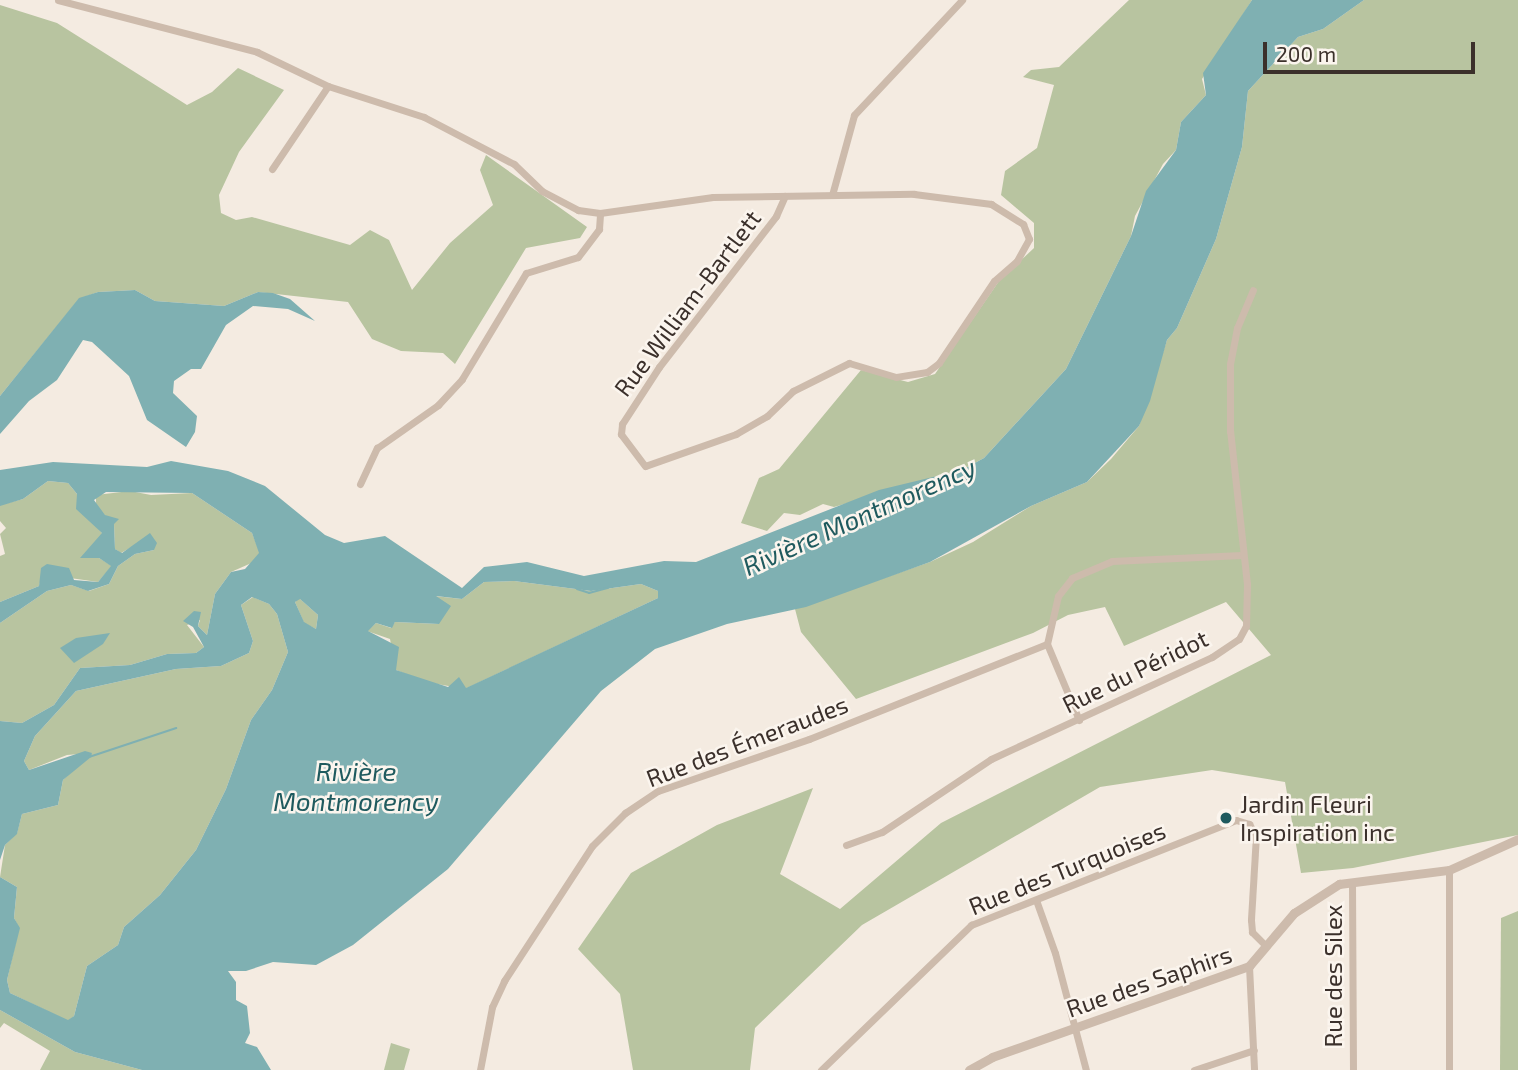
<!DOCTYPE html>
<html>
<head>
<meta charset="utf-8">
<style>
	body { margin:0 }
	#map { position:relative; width:1518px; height:1070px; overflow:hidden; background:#f4ebe1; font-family:"Exo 2",sans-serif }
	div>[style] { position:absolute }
	.green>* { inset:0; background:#b8c4a0 }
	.water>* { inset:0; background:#7fb0b2 }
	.stream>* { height:2px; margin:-1px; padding:0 1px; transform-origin:1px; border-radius:1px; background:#7fb0b2 }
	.minor>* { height:7px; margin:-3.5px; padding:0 3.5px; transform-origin:3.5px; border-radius:3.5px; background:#cdbbac }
	.tertiary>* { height:9px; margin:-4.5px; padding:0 4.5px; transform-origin:4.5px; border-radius:4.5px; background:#cdbbac }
	.dots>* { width:19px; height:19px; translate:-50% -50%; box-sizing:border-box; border:4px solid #fbf5ee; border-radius:50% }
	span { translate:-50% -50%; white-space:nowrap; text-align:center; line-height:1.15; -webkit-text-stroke:5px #fbf5ee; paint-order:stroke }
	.street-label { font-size:24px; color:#3b302b }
	.poi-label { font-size:24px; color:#3b302b }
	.left { translate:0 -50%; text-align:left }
	.water-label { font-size:26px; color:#1f5a5e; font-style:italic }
	.scale { position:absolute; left:1263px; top:42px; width:212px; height:32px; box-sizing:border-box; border:4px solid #3b302b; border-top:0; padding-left:9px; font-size:21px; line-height:24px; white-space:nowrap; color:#3b302b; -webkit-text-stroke:5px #fbf5ee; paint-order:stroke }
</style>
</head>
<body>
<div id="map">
	<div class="green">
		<i style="clip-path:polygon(1129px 0,1252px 0,1202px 79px,1206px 95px,1181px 122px,1176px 150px,1163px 164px,1135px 216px,1131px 236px,1066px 369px,984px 458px,962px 470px,834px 507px,823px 504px,800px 515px,784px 513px,767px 531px,741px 523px,759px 478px,779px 469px,861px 370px,908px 382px,935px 374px,999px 281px,1034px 248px,1034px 223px,1001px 195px,1005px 171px,1037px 148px,1054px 85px,1023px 77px,1031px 70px,1059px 67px)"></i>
		<i style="clip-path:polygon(1364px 0,1518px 0,1518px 835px,1353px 868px,1301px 873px,1285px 782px,1212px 770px,1100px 787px,862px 925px,755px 1028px,750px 1070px,633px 1070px,620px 994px,578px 949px,631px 873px,717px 825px,813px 788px,780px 874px,840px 909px,941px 823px,1271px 655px,1226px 602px,1124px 646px,1105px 607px,1068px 615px,1033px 633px,856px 699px,801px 632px,795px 609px,930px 562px,973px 542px,1031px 506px,1087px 482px,1111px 459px,1139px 426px,1167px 340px,1177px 328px,1216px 239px,1242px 147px,1248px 91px,1298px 37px,1323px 29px)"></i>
		<i style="clip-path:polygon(0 5px,57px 23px,187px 105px,212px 92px,238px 68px,284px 90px,239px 152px,219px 195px,221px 213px,236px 220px,252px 217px,350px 245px,370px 230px,389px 240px,412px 290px,450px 243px,493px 205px,480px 170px,486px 155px,587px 227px,580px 238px,526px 248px,455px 364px,443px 353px,401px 351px,372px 339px,348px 302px,258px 292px,224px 306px,155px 301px,135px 290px,98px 292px,79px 299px,0 396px)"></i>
		<i style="clip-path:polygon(48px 481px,68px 483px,77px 494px,85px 513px,102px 533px,99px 558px,112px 566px,98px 582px,42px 574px,39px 586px,0 602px,0 556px,5px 554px,0 534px,6px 528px,0 521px,0 505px,23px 499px)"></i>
		<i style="clip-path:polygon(130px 491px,151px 495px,192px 493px,252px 533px,260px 553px,256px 561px,231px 572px,215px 594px,207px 635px,198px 626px,200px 620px,187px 625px,204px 647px,196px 653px,167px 654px,130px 665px,80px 668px,54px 705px,22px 723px,0 721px,0 623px,47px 591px,71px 585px,89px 591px,109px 584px,118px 566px,135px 554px,154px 550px,137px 544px,121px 553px,115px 549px,114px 524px,96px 507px,96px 495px)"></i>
		<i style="clip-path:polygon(514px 581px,591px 591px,641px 584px,658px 591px,658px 598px,465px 689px,426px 682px,396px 670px,390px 639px,367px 631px,376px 623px,391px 628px,395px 622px,439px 624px,434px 596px,462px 599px,484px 582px)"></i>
		<i style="clip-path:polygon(253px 597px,269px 604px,277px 614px,288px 652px,272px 690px,251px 720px,226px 789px,196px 850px,160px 895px,124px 927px,118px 945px,87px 966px,74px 1016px,68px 1021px,10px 993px,7px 980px,19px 928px,14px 918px,17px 887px,0 877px,5px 845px,17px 833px,22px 814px,58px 805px,63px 780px,92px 753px,67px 755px,29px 770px,24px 761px,35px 736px,76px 691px,176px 669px,221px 666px,249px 653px,253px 641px,241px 605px)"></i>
		<i style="clip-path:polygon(299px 598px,318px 615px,316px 629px,304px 623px,295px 602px)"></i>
		<i style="clip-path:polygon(1518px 911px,1518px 1070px,1500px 1070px,1501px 918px)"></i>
		<i style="clip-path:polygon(0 1010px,75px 1052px,142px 1070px,40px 1070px,50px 1051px,4px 1023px,0 1028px)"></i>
		<i style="clip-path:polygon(391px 1043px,410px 1049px,404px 1070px,384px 1070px)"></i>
	</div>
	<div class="water">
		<i style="clip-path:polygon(evenodd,1252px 0,1364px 0,1323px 29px,1298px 37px,1248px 91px,1242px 147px,1216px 239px,1177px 328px,1167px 340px,1150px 401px,1139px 426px,1087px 482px,1031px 506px,930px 562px,806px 607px,727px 624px,655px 649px,601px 691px,448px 869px,353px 945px,316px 965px,273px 962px,246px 971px,228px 971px,236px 982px,236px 1000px,247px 1006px,250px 1033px,245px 1043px,257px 1047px,271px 1070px,142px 1070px,75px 1052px,0 1010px,0 877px,17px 887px,14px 918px,20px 928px,7px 980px,10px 993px,68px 1020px,74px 1016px,87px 966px,118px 945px,124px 927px,160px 895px,196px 850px,226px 789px,251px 720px,272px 690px,288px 652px,277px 614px,269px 604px,252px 597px,241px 605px,253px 641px,249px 653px,221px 666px,176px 669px,76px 691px,35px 736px,24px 761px,29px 770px,85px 751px,92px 753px,91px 757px,63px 780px,58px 805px,22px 814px,17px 834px,5px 845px,0 860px,0 721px,22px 723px,54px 705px,80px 668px,130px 665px,167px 654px,196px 653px,204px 647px,193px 627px,183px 621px,194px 611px,201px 612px,198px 626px,207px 635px,215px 594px,231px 572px,245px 569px,259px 553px,252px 533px,192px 493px,106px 492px,94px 500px,105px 515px,119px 519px,114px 524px,115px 549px,122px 553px,150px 533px,157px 543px,154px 550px,135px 554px,118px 566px,109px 584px,88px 591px,71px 585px,47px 591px,0 623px,0 602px,39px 586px,41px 568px,47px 564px,69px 568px,74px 580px,98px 582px,111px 566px,99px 558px,80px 558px,102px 533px,76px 509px,77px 494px,68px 483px,48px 481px,23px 499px,0 506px,0 470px,53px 462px,147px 467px,171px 461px,228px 471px,265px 486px,325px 535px,344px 543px,385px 536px,462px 588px,484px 567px,527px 562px,584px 576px,664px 561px,696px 562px,879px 490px,962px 470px,984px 458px,1066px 369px,1131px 236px,1146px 191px,1176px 150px,1181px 122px,1206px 95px,1203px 73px,1252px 0,514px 581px,591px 591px,641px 584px,658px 591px,658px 598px,466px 688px,459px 677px,448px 687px,396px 670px,399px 647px,368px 631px,376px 623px,392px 628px,395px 622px,439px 624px,451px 606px,436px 596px,462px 599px,484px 582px,514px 581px,1252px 0,300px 599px,318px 615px,316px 629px,304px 622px,295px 602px,300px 599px)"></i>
		<i style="clip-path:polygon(135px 290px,155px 301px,224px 306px,258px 292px,273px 293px,290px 299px,315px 321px,288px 309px,253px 306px,226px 325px,201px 369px,191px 369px,174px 381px,173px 393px,197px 416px,195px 432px,186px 447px,147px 420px,129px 376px,92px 342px,83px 340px,57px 380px,29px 401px,0 434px,0 396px,79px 298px,98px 292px)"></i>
		<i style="clip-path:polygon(110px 633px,103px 644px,74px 663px,60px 648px,76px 638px)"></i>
	</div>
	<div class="stream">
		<i style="left:577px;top:589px;width:13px;rotate:18deg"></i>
		<i style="left:589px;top:593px;width:20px;rotate:-15deg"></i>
		<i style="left:89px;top:757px;width:92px;rotate:-18.4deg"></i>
	</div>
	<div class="minor">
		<i style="left:58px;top:0;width:206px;rotate:14.6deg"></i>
		<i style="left:257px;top:52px;width:79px;rotate:25.6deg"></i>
		<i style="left:328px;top:86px;width:101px;rotate:17.9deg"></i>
		<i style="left:424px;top:117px;width:102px;rotate:27.6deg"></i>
		<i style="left:514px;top:164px;width:39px;rotate:44deg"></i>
		<i style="left:542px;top:191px;width:41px;rotate:27.8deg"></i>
		<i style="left:578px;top:210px;width:22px;rotate:8deg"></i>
		<i style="left:600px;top:213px;width:114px;rotate:-8.1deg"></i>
		<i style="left:713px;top:197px;width:201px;rotate:-0.9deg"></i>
		<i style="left:914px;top:194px;width:78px;rotate:7.4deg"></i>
		<i style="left:991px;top:204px;width:38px;rotate:32deg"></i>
		<i style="left:1023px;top:224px;width:16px;rotate:68deg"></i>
		<i style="left:1029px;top:239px;width:25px;rotate:119deg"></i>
		<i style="left:1017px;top:261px;width:30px;rotate:139deg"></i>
		<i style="left:994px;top:281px;width:99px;rotate:123.9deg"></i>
		<i style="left:939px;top:363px;width:15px;rotate:143deg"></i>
		<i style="left:927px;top:372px;width:31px;rotate:171deg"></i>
		<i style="left:896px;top:377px;width:49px;rotate:-163.4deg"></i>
		<i style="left:849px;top:363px;width:63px;rotate:153.4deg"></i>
		<i style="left:793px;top:391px;width:36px;rotate:136deg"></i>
		<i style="left:767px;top:416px;width:36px;rotate:150deg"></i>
		<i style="left:736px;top:434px;width:96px;rotate:160.6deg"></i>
		<i style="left:645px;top:466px;width:40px;rotate:-127deg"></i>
		<i style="left:621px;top:434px;width:10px;rotate:-84deg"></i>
		<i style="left:622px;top:424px;width:68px;rotate:-57deg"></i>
		<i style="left:659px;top:367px;width:191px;rotate:-52.2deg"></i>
		<i style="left:776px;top:216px;width:22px;rotate:-66deg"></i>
		<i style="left:272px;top:169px;width:100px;rotate:-56deg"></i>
		<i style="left:832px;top:195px;width:83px;rotate:-74.6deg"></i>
		<i style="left:854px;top:115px;width:158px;rotate:-46.8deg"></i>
		<i style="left:360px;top:484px;width:40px;rotate:-65deg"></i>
		<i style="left:377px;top:448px;width:75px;rotate:-35.2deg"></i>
		<i style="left:438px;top:405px;width:35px;rotate:-47deg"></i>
		<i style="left:462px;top:379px;width:124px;rotate:-58.9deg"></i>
		<i style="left:526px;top:273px;width:54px;rotate:-17.1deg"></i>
		<i style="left:578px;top:257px;width:35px;rotate:-53deg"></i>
		<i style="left:599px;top:229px;width:16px;rotate:-86deg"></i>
		<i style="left:1079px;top:720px;width:82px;rotate:-112.8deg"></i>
		<i style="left:1047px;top:644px;width:49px;rotate:-77.1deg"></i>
		<i style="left:1058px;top:596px;width:23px;rotate:-52deg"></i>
		<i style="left:1072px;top:578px;width:43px;rotate:-23deg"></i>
		<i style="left:1112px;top:561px;width:130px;rotate:-2.6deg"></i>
		<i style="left:846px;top:845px;width:38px;rotate:-20deg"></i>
		<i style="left:882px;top:832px;width:131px;rotate:-33.8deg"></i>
		<i style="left:991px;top:759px;width:243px;rotate:-24.8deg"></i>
		<i style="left:1212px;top:657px;width:32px;rotate:-34deg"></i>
		<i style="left:1239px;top:639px;width:15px;rotate:-62deg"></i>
		<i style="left:1246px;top:626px;width:42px;rotate:-88.6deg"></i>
		<i style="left:1247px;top:584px;width:154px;rotate:-96.3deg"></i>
		<i style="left:1230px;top:431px;width:67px;rotate:-90deg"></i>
		<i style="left:1230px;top:364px;width:37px;rotate:-79deg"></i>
		<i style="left:1237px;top:328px;width:41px;rotate:-67.2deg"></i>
		<i style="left:1449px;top:870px;width:200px;rotate:90deg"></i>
		<i style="left:1352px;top:882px;width:188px;rotate:89.7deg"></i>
		<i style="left:1036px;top:900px;width:56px;rotate:70.3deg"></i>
		<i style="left:1055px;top:953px;width:121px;rotate:75.2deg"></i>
		<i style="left:1249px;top:966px;width:104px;rotate:87.2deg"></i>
		<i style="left:480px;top:1070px;width:64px;rotate:-79.2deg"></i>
		<i style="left:492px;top:1007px;width:29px;rotate:-65deg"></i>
		<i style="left:504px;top:981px;width:161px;rotate:-56.9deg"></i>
		<i style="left:592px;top:846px;width:47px;rotate:-45deg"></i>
		<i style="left:625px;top:813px;width:40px;rotate:-34deg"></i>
		<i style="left:658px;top:791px;width:160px;rotate:-19deg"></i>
		<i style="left:809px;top:739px;width:256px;rotate:-21.8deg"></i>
		<i style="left:821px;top:1070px;width:209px;rotate:-44deg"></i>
		<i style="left:971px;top:925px;width:285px;rotate:-21.6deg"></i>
		<i style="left:1236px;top:820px;width:14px;rotate:17deg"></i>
		<i style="left:1249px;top:824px;width:13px;rotate:58deg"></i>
		<i style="left:1256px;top:835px;width:85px;rotate:93.4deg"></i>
		<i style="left:1251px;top:920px;width:12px;rotate:85deg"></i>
		<i style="left:1252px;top:932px;width:20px;rotate:45deg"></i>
		<i style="left:1194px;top:1070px;width:63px;rotate:-18.4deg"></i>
	</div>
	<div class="tertiary">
		<i style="left:969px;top:1070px;width:26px;rotate:-29deg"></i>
		<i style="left:992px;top:1057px;width:273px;rotate:-19.5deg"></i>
		<i style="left:1249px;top:966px;width:70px;rotate:-49.7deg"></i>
		<i style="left:1294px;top:913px;width:54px;rotate:-32.8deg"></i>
		<i style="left:1339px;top:884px;width:111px;rotate:-7.3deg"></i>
		<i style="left:1449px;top:870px;width:76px;rotate:-24.2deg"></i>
	</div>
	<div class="dots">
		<i style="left:1226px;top:818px;background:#1f5a5e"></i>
	</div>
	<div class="street-label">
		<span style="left:687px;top:303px;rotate:-53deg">Rue William-Bartlett</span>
		<span style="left:1135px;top:671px;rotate:-26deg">Rue du Péridot</span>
		<span style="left:747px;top:741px;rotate:-21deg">Rue des Émeraudes</span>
		<span style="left:1067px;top:868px;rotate:-22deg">Rue des Turquoises</span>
		<span style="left:1333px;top:976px;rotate:-90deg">Rue des Silex</span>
		<span style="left:1149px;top:981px;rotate:-19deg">Rue des Saphirs</span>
	</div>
	<div class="poi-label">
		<span class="left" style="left:1240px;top:818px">Jardin Fleuri<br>Inspiration inc</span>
	</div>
	<div class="water-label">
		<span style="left:859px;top:516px;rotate:-24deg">Rivière Montmorency</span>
		<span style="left:356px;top:786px">Rivière<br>Montmorency</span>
	</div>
	<div class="scale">200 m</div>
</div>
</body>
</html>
